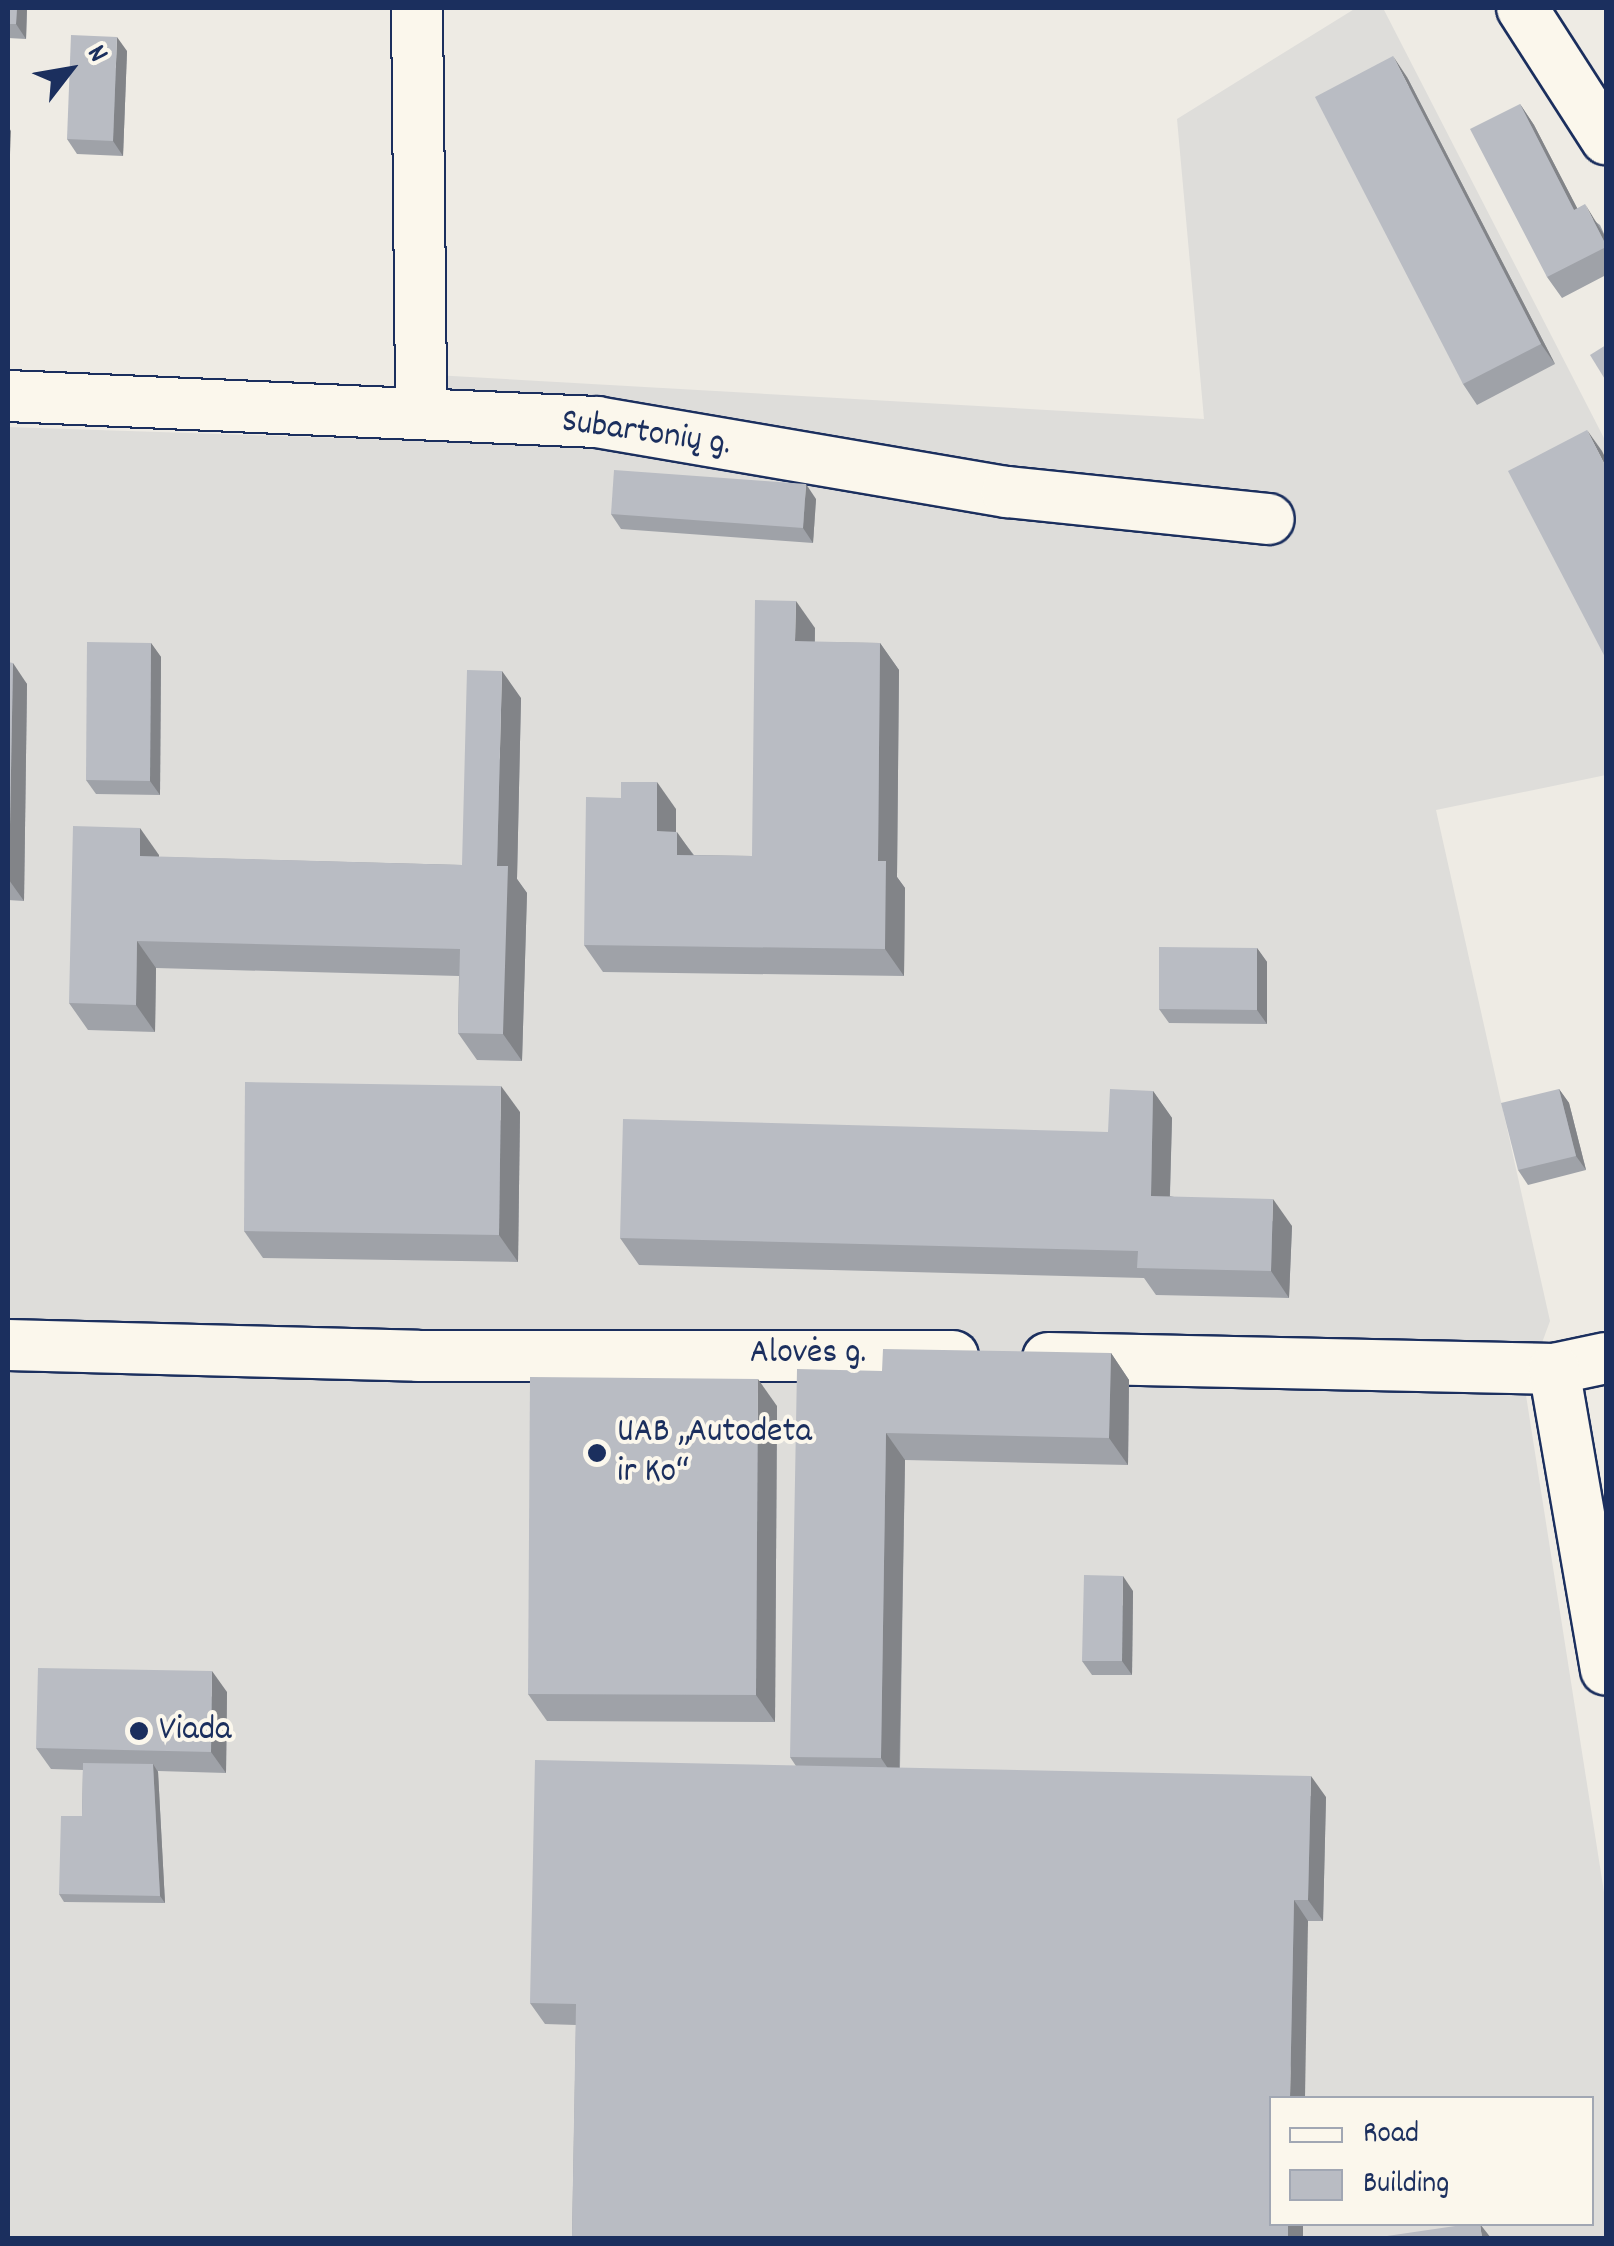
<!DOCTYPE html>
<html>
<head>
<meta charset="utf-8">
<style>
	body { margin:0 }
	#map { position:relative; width:1614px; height:2246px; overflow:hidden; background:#eeebe4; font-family:Dekko,sans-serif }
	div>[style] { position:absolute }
	.built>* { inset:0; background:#deddda }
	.roads { filter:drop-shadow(2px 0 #1b2f5e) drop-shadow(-2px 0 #1b2f5e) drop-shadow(0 2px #1b2f5e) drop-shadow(0 -2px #1b2f5e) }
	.street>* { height:50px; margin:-25px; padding:0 25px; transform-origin:25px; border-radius:25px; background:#fbf7ec }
	.wall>* { inset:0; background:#9fa2a8 }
	.shaded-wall>* { inset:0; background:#828488 }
	.building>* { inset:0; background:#b9bcc3 }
	.dots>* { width:28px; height:28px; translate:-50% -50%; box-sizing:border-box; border:5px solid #fbf7ec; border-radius:50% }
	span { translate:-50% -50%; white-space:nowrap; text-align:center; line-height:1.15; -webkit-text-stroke:8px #fbf7ec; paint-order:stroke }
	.street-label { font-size:35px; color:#1b2f5e }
	.poi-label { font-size:35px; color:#1b2f5e }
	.left { translate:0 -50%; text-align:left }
	.frame { position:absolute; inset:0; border:10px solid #1b2f5e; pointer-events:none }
	.legend { position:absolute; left:1269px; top:2096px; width:325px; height:130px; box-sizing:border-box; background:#fbf7ec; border:2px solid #a1a7b3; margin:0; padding:12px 18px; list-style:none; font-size:30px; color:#1b2f5e }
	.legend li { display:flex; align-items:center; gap:20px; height:50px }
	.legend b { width:50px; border:2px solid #a1a7b3 }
	.north { position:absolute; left:20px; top:20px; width:100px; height:100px; -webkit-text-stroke:8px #fbf7ec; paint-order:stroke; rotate:59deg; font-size:28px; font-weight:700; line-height:40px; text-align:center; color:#1b2f5e }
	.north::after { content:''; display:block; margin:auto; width:35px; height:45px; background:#1b2f5e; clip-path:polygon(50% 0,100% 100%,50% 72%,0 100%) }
</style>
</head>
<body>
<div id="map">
	<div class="built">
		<i style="clip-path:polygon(evenodd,1356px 8px,1383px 8px,1606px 442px,1606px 775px,1436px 810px,1550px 1321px,1525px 1389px,1606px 1905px,1606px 2238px,8px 2238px,8px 427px,398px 440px,399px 373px,1204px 419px,1177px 119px,1356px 8px,1272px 2098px,1592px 2098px,1592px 2224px,1272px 2224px,1272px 2098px)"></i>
	</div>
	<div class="roads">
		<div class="street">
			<i style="left:417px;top:8px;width:403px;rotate:89.4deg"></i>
			<i style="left:1522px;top:8px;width:156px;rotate:57.3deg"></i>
			<i style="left:8px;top:396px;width:590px;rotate:2.53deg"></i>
			<i style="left:597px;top:422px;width:416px;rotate:9.7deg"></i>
			<i style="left:1007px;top:492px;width:263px;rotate:5.9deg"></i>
			<i style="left:8px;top:1345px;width:410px;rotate:1.5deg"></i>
			<i style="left:418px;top:1356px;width:535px"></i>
			<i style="left:1048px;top:1358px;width:506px;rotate:1.25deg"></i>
			<i style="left:1554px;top:1369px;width:53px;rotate:-11.9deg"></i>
			<i style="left:1554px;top:1369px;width:305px;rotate:80.2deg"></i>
		</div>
	</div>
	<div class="wall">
		<i style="clip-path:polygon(8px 8px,27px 8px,26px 39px,8px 38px)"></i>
		<i style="clip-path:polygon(127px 51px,123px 156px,77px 154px,67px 139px)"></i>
		<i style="clip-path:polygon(1407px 77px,1555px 364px,1477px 405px,1463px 384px)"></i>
		<i style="clip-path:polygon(1520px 104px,1534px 125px,1577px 208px,1600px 225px,1606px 238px,1606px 275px,1562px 298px,1547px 277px)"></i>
		<i style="clip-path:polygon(816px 499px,813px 543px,621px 529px,611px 514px)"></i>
		<i style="clip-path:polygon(815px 628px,815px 642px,880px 643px,899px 670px,897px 877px,905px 888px,904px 976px,603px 972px,584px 945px,676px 809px,676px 832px,694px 855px,752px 856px)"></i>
		<i style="clip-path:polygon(151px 643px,161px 657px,160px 795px,96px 794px,86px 780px)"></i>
		<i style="clip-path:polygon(8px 662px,27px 684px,24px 901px,8px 900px)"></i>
		<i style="clip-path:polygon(521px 698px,517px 879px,527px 893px,522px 1061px,477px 1060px,458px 1033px,459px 976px,156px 968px,155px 1032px,88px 1030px,69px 1003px,159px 855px,159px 857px,462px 865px)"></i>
		<i style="clip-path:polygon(1257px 948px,1267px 962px,1267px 1024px,1169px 1023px,1159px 1009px)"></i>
		<i style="clip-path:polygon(1559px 1089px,1569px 1103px,1586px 1170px,1528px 1185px,1518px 1170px)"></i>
		<i style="clip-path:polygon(1153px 1091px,1172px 1118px,1170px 1196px,1292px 1226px,1289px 1298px,1156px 1295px,1144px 1278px,639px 1265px,620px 1238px,1108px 1132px)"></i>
		<i style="clip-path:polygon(520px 1112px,518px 1262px,263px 1258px,244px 1231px)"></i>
		<i style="clip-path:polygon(1111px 1353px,1129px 1380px,1128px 1465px,905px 1460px,900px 1768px,1326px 1797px,1323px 1921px,1308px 1921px,1272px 2224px,1303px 2224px,1303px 2238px,572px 2238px,576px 2025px,545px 2024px,530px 2003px,796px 1766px,790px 1757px,882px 1371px)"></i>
		<i style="clip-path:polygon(777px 1406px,775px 1722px,547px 1721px,528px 1694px)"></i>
		<i style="clip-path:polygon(1133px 1591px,1132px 1675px,1092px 1675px,1082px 1661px)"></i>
		<i style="clip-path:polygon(227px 1692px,226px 1773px,158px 1771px,165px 1903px,64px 1902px,59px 1894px,82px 1816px,83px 1770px,51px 1769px,36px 1748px)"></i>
	</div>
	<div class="shaded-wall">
		<i style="clip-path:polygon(17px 8px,27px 8px,26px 39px,16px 24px)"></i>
		<i style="clip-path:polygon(117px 37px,127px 51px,123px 156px,113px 141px)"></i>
		<i style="clip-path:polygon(1393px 56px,1407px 77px,1555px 364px,1541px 344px)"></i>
		<i style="clip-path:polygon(1520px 104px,1534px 125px,1589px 231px,1574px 210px)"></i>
		<i style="clip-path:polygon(8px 126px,11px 131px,8px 200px)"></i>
		<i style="clip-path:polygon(1585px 204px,1606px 238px,1606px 245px)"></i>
		<i style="clip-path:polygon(1587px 430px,1602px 451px,1606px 459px,1606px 467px)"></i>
		<i style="clip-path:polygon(806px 484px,816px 499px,813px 543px,803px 528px)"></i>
		<i style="clip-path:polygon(796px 601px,815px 628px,814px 668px,795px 641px)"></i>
		<i style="clip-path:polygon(151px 643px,161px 657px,160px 795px,150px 781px)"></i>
		<i style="clip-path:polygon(880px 643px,899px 670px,897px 877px,905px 888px,904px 976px,885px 949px,878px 861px)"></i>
		<i style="clip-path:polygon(13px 663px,27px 684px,24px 901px,9px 880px)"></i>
		<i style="clip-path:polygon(502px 671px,521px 698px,517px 879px,527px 893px,522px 1061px,503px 1034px,497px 866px)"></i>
		<i style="clip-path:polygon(657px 782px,676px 809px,676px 858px,657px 831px)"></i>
		<i style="clip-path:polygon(140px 828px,159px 855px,159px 883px,140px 856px)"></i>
		<i style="clip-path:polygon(677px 832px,696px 859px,677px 855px)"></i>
		<i style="clip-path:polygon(137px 941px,156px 968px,155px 1032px,136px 1005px)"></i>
		<i style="clip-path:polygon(1257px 948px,1267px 962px,1267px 1024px,1257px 1010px)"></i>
		<i style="clip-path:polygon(501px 1086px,520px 1112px,518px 1262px,499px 1235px)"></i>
		<i style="clip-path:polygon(1559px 1089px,1569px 1103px,1586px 1170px,1576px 1156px)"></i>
		<i style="clip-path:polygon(1153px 1091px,1172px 1118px,1169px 1223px,1151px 1196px)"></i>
		<i style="clip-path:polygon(1273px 1199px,1292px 1226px,1289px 1298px,1271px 1271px)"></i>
		<i style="clip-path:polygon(1111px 1353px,1129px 1380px,1128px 1465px,1109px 1438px)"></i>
		<i style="clip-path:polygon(758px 1379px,777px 1406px,775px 1722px,756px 1695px)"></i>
		<i style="clip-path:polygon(886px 1433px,905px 1460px,899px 1785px,881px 1758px)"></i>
		<i style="clip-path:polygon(1123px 1576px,1133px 1591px,1132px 1675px,1122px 1661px)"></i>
		<i style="clip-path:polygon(212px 1671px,227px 1692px,226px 1773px,211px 1752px)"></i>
		<i style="clip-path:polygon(153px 1764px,158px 1772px,165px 1903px,160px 1896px)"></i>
		<i style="clip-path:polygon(1311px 1776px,1326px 1797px,1323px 1921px,1308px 1900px)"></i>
		<i style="clip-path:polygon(1294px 1900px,1308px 1921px,1305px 2098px,1290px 2098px)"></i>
		<i style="clip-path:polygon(1288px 2224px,1303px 2224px,1303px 2238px,1288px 2238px)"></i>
		<i style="clip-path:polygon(1480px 2224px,1491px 2238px,1482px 2238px)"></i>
	</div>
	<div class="building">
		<i style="clip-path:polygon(8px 8px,17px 8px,16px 24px,8px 24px)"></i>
		<i style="clip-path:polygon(71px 35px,117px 37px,113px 141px,67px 139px)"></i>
		<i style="clip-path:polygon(1393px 56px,1541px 344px,1463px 384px,1315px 97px)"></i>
		<i style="clip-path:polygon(1520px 104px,1574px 210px,1585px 204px,1606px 245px,1606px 247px,1547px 277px,1470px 129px)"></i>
		<i style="clip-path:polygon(1606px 345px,1606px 381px,1590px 355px)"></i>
		<i style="clip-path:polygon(1587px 430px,1606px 467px,1606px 659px,1508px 471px)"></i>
		<i style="clip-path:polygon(614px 470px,806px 484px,803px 528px,611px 514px)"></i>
		<i style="clip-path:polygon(755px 600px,796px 601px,795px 641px,880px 643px,878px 861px,886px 861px,885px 949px,584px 945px,586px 797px,621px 798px,621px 782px,657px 782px,657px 831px,677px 832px,677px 855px,752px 856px)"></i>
		<i style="clip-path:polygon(87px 642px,151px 643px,150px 781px,86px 780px)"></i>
		<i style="clip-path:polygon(8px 662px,13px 663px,9px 880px,8px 880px)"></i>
		<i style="clip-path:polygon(467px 670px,502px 671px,497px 866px,508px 866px,503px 1034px,458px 1033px,460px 949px,137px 941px,136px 1005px,69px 1003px,73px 826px,140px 828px,140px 856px,462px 865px)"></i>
		<i style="clip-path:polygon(1159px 947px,1257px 948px,1257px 1010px,1159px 1009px)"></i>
		<i style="clip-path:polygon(245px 1082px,501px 1086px,499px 1235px,244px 1231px)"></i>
		<i style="clip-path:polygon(1110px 1089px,1153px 1091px,1151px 1196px,1273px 1199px,1271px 1271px,1137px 1268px,1138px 1251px,620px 1238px,623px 1119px,1108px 1132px)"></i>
		<i style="clip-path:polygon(1559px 1089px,1576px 1156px,1518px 1170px,1501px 1103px)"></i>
		<i style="clip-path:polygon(883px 1349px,1111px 1353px,1109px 1438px,886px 1433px,881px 1758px,790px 1757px,797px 1369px,882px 1371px)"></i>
		<i style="clip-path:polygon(530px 1377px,758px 1379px,756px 1695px,528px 1694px)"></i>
		<i style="clip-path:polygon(1084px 1575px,1123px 1576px,1122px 1661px,1082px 1661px)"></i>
		<i style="clip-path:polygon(38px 1668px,212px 1671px,211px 1752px,36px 1748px)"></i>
		<i style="clip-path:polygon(535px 1760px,1311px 1776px,1308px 1900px,1294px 1900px,1290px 2098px,1272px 2098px,1272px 2224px,1288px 2224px,1288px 2238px,572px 2238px,576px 2004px,530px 2003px)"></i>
		<i style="clip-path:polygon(83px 1763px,153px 1764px,160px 1896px,59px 1894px,61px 1816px,82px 1816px)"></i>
		<i style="clip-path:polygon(1469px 2224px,1480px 2224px,1482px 2238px,1387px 2238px,1387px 2236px)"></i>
	</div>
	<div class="dots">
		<i style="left:597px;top:1453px;background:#1b2f5e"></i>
		<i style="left:139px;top:1731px;background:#1b2f5e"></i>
	</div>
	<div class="street-label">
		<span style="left:646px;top:434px;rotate:8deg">Subartonių g.</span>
		<span style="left:808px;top:1354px">Alovės g.</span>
	</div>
	<div class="poi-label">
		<span class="left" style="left:617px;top:1453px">UAB „Autodeta<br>ir Ko“</span>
		<span class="left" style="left:159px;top:1731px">Viada</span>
	</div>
	<div class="frame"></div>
	<ul class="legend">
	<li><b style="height:12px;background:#fbf7ec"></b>Road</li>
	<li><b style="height:28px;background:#b9bcc3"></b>Building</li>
	</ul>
	<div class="north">N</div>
</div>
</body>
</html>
